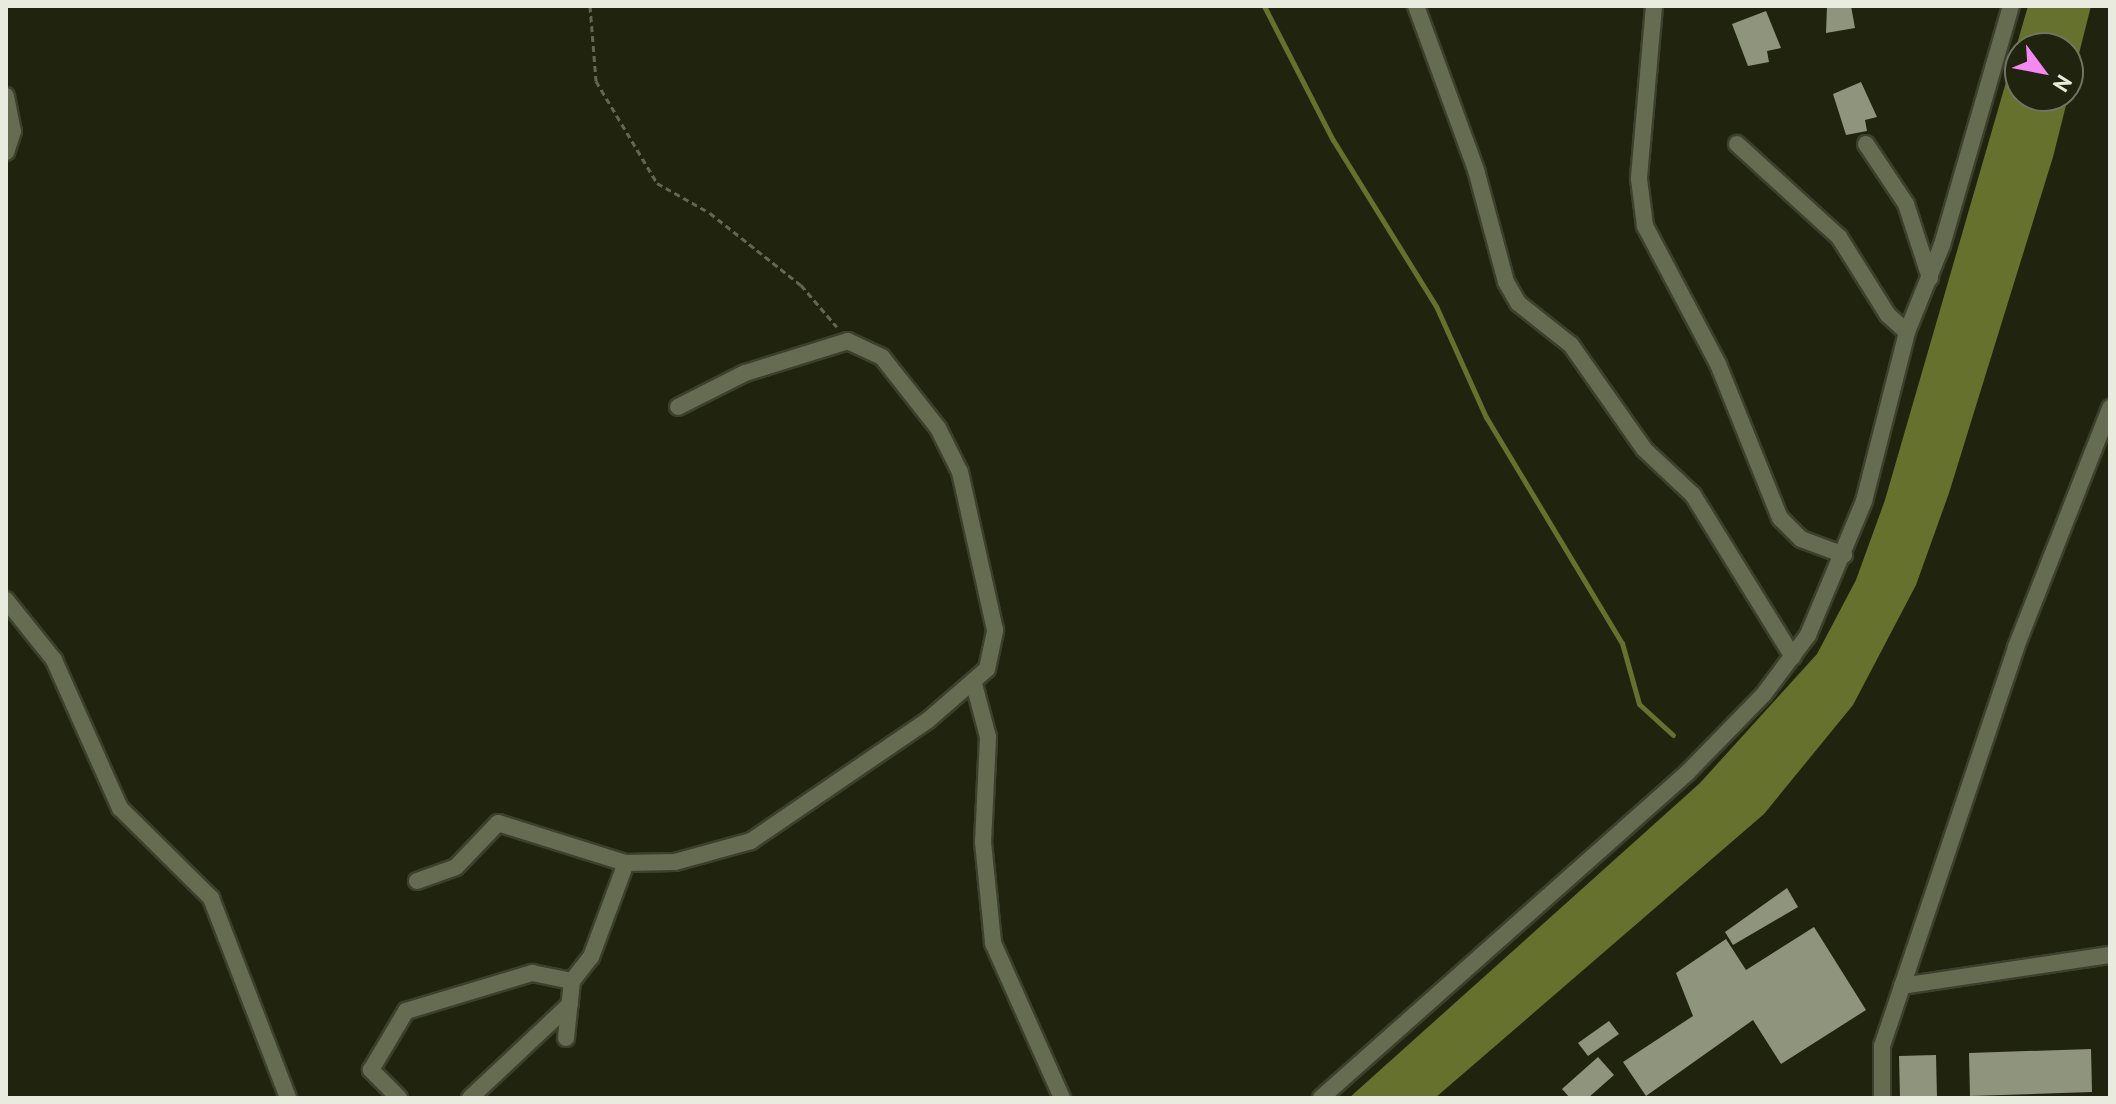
<!DOCTYPE html>
<html>
<head>
<meta charset="utf-8">
<style>
	body { margin:0 }
	#map { position:relative; width:2116px; height:1104px; overflow:hidden; background:#20240f; font-family:"PT Sans",sans-serif }
	div>[style] { position:absolute }
	.water>* { inset:0; background:#66712e }
	.stream>* { height:5px; margin:-2.5px; padding:0 2.5px; transform-origin:2.5px; border-radius:2.5px; background:#66712e }
	.building>* { inset:0; background:#8f957c }
	.path>* { height:3px; margin-top:-1.5px; transform-origin:0; background:repeating-linear-gradient(90deg,#626653 0 6px,transparent 0 10px) }
	.roads { filter:drop-shadow(2px 0 #3c402c) drop-shadow(-2px 0 #3c402c) drop-shadow(0 2px #3c402c) drop-shadow(0 -2px #3c402c) }
	.street>* { height:16px; margin:-8px; padding:0 8px; transform-origin:8px; border-radius:8px; background:#666c51 }
	span { translate:-50% -50%; white-space:nowrap; text-align:center; line-height:1.15; -webkit-text-stroke:8px #20240f; paint-order:stroke }
	.frame { position:absolute; inset:0; border:8px solid #e8ebde; pointer-events:none }
	.north { position:absolute; left:2004px; top:32px; width:80px; height:80px; box-sizing:border-box; background:#20240f; border:2px solid #707462; border-radius:50%; rotate:122deg; font-size:22px; font-weight:700; line-height:32px; text-align:center; color:#e8ebde }
	.north::after { content:''; display:block; margin:auto; width:28px; height:36px; background:#f389f1; clip-path:polygon(50% 0,100% 100%,50% 72%,0 100%) }
</style>
</head>
<body>
<div id="map">
	<div class="water">
		<i style="clip-path:polygon(evenodd,2028px 6px,2091px 6px,2053px 157px,1949px 493px,1916px 585px,1853px 705px,1764px 814px,1435px 1098px,1349px 1098px,1700px 783px,1817px 654px,1856px 580px,1885px 500px,2028px 6px,2020px 48px,2068px 48px,2068px 96px,2020px 96px,2020px 48px)"></i>
	</div>
	<div class="stream">
		<i style="left:1264px;top:6px;width:151px;rotate:62.8deg"></i>
		<i style="left:1333px;top:140px;width:195px;rotate:58.2deg"></i>
		<i style="left:1436px;top:306px;width:122px;rotate:65.8deg"></i>
		<i style="left:1486px;top:417px;width:264px;rotate:59deg"></i>
		<i style="left:1622px;top:643px;width:63px;rotate:74.4deg"></i>
		<i style="left:1639px;top:704px;width:46px;rotate:42.4deg"></i>
	</div>
	<div class="building">
		<i style="clip-path:polygon(1827px 6px,1851px 6px,1855px 28px,1826px 33px)"></i>
		<i style="clip-path:polygon(1766px 11px,1781px 48px,1767px 51px,1769px 62px,1748px 66px,1732px 24px)"></i>
		<i style="clip-path:polygon(1861px 82px,1877px 117px,1865px 120px,1867px 131px,1846px 135px,1833px 94px)"></i>
		<i style="clip-path:polygon(1787px 888px,1798px 907px,1733px 945px,1725px 932px)"></i>
		<i style="clip-path:polygon(1814px 927px,1866px 1010px,1781px 1064px,1753px 1020px,1646px 1096px,1623px 1062px,1693px 1016px,1676px 973px,1726px 939px,1746px 970px)"></i>
		<i style="clip-path:polygon(1609px 1021px,1619px 1034px,1588px 1056px,1578px 1043px)"></i>
		<i style="clip-path:polygon(2091px 1049px,2092px 1092px,1970px 1096px,1969px 1053px)"></i>
		<i style="clip-path:polygon(1936px 1055px,1937px 1098px,1900px 1098px,1899px 1056px)"></i>
		<i style="clip-path:polygon(1598px 1057px,1614px 1075px,1588px 1098px,1570px 1098px,1562px 1089px)"></i>
	</div>
	<div class="path">
		<i style="left:590px;top:6px;width:75px;rotate:85.4deg"></i>
		<i style="left:596px;top:81px;width:119px;rotate:59.1deg"></i>
		<i style="left:657px;top:183px;width:61px;rotate:29.5deg"></i>
		<i style="left:710px;top:213px;width:116px;rotate:38.4deg"></i>
		<i style="left:801px;top:285px;width:55px;rotate:49.4deg"></i>
	</div>
	<div class="roads">
		<div class="street">
			<i style="left:1416px;top:6px;width:175px;rotate:69.9deg"></i>
			<i style="left:1476px;top:170px;width:116px;rotate:75deg"></i>
			<i style="left:1506px;top:282px;width:24px;rotate:60deg"></i>
			<i style="left:1518px;top:303px;width:68px;rotate:38.4deg"></i>
			<i style="left:1571px;top:345px;width:127px;rotate:54.9deg"></i>
			<i style="left:1644px;top:449px;width:67px;rotate:43.2deg"></i>
			<i style="left:1693px;top:495px;width:190px;rotate:58.3deg"></i>
			<i style="left:1654px;top:6px;width:174px;rotate:95deg"></i>
			<i style="left:1639px;top:179px;width:47px;rotate:82.7deg"></i>
			<i style="left:1645px;top:226px;width:156px;rotate:62.1deg"></i>
			<i style="left:1718px;top:364px;width:166px;rotate:68.1deg"></i>
			<i style="left:1780px;top:518px;width:30px;rotate:45deg"></i>
			<i style="left:1801px;top:539px;width:46px;rotate:20.4deg"></i>
			<i style="left:6px;top:96px;width:36px;rotate:79deg"></i>
			<i style="left:13px;top:131px;width:22px;rotate:108deg"></i>
			<i style="left:1737px;top:144px;width:138px;rotate:42.4deg"></i>
			<i style="left:1839px;top:237px;width:92px;rotate:57.9deg"></i>
			<i style="left:1888px;top:315px;width:25px;rotate:42deg"></i>
			<i style="left:1866px;top:144px;width:72px;rotate:56.3deg"></i>
			<i style="left:1906px;top:204px;width:78px;rotate:72deg"></i>
			<i style="left:6px;top:600px;width:77px;rotate:51.3deg"></i>
			<i style="left:54px;top:660px;width:162px;rotate:66deg"></i>
			<i style="left:120px;top:808px;width:128px;rotate:44.7deg"></i>
			<i style="left:211px;top:898px;width:214px;rotate:68.9deg"></i>
			<i style="left:974px;top:684px;width:55px;rotate:75.2deg"></i>
			<i style="left:988px;top:737px;width:105px;rotate:92.7deg"></i>
			<i style="left:983px;top:842px;width:101px;rotate:84.3deg"></i>
			<i style="left:993px;top:943px;width:170px;rotate:66deg"></i>
			<i style="left:417px;top:881px;width:41px;rotate:-19.7deg"></i>
			<i style="left:456px;top:867px;width:61px;rotate:-46.3deg"></i>
			<i style="left:498px;top:823px;width:134px;rotate:17.4deg"></i>
			<i style="left:626px;top:863px;width:49px;rotate:-1.2deg"></i>
			<i style="left:675px;top:862px;width:79px;rotate:-15.4deg"></i>
			<i style="left:751px;top:841px;width:213px;rotate:-34.3deg"></i>
			<i style="left:927px;top:721px;width:79px;rotate:-40.9deg"></i>
			<i style="left:987px;top:669px;width:40px;rotate:-78deg"></i>
			<i style="left:995px;top:630px;width:162px;rotate:-102.5deg"></i>
			<i style="left:960px;top:472px;width:49px;rotate:-116.6deg"></i>
			<i style="left:938px;top:428px;width:90px;rotate:-128.3deg"></i>
			<i style="left:882px;top:357px;width:38px;rotate:-155deg"></i>
			<i style="left:848px;top:341px;width:108px;rotate:162.7deg"></i>
			<i style="left:745px;top:373px;width:75px;rotate:153.1deg"></i>
			<i style="left:1902px;top:986px;width:210px;rotate:-8.5deg"></i>
			<i style="left:566px;top:1038px;width:57px;rotate:-84deg"></i>
			<i style="left:399px;top:1098px;width:40px;rotate:-135deg"></i>
			<i style="left:371px;top:1070px;width:69px;rotate:-59.3deg"></i>
			<i style="left:406px;top:1011px;width:132px;rotate:-16.8deg"></i>
			<i style="left:532px;top:973px;width:41px;rotate:11.3deg"></i>
			<i style="left:572px;top:981px;width:31px;rotate:-52deg"></i>
			<i style="left:591px;top:957px;width:100px;rotate:-69.6deg"></i>
			<i style="left:470px;top:1098px;width:137px;rotate:-43.2deg"></i>
			<i style="left:1321px;top:1098px;width:489px;rotate:-41.6deg"></i>
			<i style="left:1687px;top:773px;width:110px;rotate:-45.7deg"></i>
			<i style="left:1764px;top:694px;width:74px;rotate:-53.3deg"></i>
			<i style="left:1808px;top:635px;width:145px;rotate:-67.3deg"></i>
			<i style="left:1864px;top:501px;width:174px;rotate:-75.7deg"></i>
			<i style="left:1907px;top:332px;width:94px;rotate:-68.1deg"></i>
			<i style="left:1942px;top:245px;width:249px;rotate:-73.9deg"></i>
			<i style="left:1882px;top:1098px;width:52px;rotate:-90deg"></i>
			<i style="left:1882px;top:1046px;width:421px;rotate:-71.4deg"></i>
			<i style="left:2016px;top:647px;width:257px;rotate:-68.5deg"></i>
		</div>
	</div>
	<div class="frame"></div>
	<div class="north">N</div>
</div>
</body>
</html>
